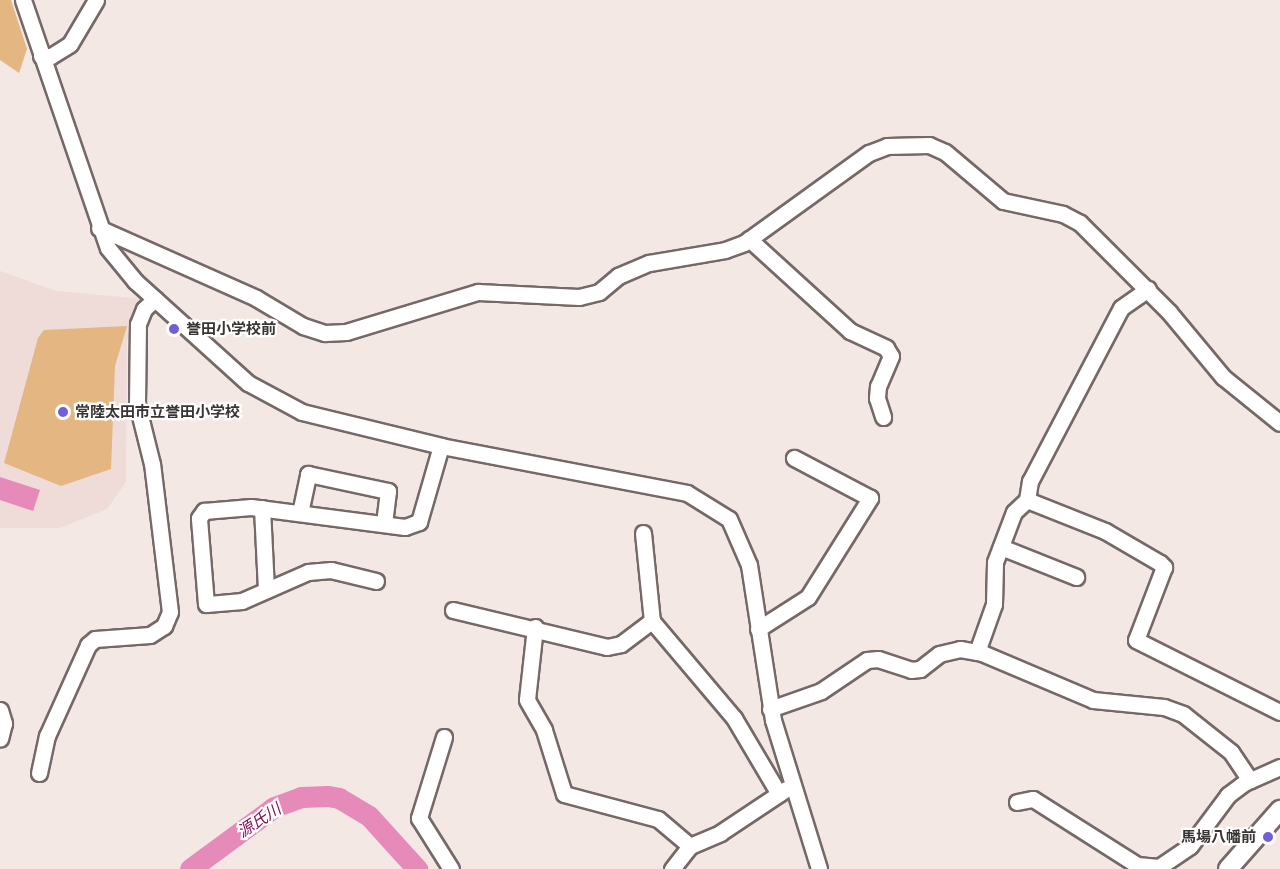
<!DOCTYPE html>
<html>
<head>
<meta charset="utf-8">
<style>
	body { margin:0 }
	#map { position:relative; width:1280px; height:869px; overflow:hidden; background:#f4e8e5; font-family:"Titillium Web","Noto Sans JP",sans-serif }
	div>[style] { position:absolute }
	.built>* { inset:0; background:#efdbd7 }
	.green>* { inset:0; background:#e4b681 }
	.water>* { inset:0; background:#e68aba }
	.river>* { height:21px; margin:-10.5px; padding:0 10.5px; transform-origin:10.5px; border-radius:10.5px; background:#e68aba }
	.roads { filter:drop-shadow(2px 0 #746967) drop-shadow(-2px 0 #746967) drop-shadow(0 2px #746967) drop-shadow(0 -2px #746967) }
	.minor>* { height:15px; margin:-7.5px; padding:0 7.5px; transform-origin:7.5px; border-radius:7.5px; background:#fff }
	.major>* { height:18px; margin:-9px; padding:0 9px; transform-origin:9px; border-radius:9px; background:#fff }
	.dots>* { width:16px; height:16px; translate:-50% -50%; box-sizing:border-box; border:3px solid #fff; border-radius:50% }
	span { translate:-50% -50%; white-space:nowrap; text-align:center; line-height:1.15; -webkit-text-stroke:4.5px #fff; paint-order:stroke }
	.poi-label { font-size:15px; color:#3a3534; font-weight:700 }
	.left { translate:0 -50%; text-align:left }
	.right { translate:-100% -50%; text-align:right }
	.water-label { font-size:16px; color:#821559; font-style:italic }
</style>
</head>
<body>
<div id="map">
	<div class="built">
		<i style="clip-path:polygon(0 271px,56px 291px,145px 299px,127px 341px,126px 482px,107px 509px,60px 528px,0 528px)"></i>
	</div>
	<div class="green">
		<i style="clip-path:polygon(0 0,11px 0,27px 49px,19px 73px,0 60px)"></i>
		<i style="clip-path:polygon(127px 326px,115px 366px,111px 469px,61px 486px,4px 463px,38px 338px,44px 330px)"></i>
	</div>
	<div class="water">
		<i style="clip-path:polygon(0 477px,40px 490px,33px 511px,0 500px)"></i>
	</div>
	<div class="river">
		<i style="left:190px;top:869px;width:104px;rotate:-36.4deg"></i>
		<i style="left:274px;top:807px;width:29px;rotate:-20deg"></i>
		<i style="left:301px;top:797px;width:27px;rotate:-2deg"></i>
		<i style="left:328px;top:796px;width:11px;rotate:10deg"></i>
		<i style="left:339px;top:798px;width:35px;rotate:31deg"></i>
		<i style="left:369px;top:816px;width:72px;rotate:47.8deg"></i>
	</div>
	<div class="roads">
		<div class="minor">
			<i style="left:23px;top:0;width:262px;rotate:71.1deg"></i>
			<i style="left:108px;top:248px;width:43px;rotate:50.7deg"></i>
			<i style="left:135px;top:281px;width:152px;rotate:42.1deg"></i>
			<i style="left:248px;top:383px;width:61px;rotate:28.2deg"></i>
			<i style="left:302px;top:412px;width:143px;rotate:13.7deg"></i>
			<i style="left:441px;top:446px;width:250px;rotate:10.8deg"></i>
			<i style="left:687px;top:493px;width:49px;rotate:31.8deg"></i>
			<i style="left:729px;top:519px;width:50px;rotate:66.5deg"></i>
			<i style="left:749px;top:565px;width:157px;rotate:81.2deg"></i>
			<i style="left:773px;top:720px;width:156px;rotate:72.8deg"></i>
			<i style="left:41px;top:56px;width:10px"></i>
			<i style="left:51px;top:56px;width:22px;rotate:-32deg"></i>
			<i style="left:70px;top:44px;width:51px;rotate:-59.4deg"></i>
			<i style="left:99px;top:228px;width:172px;rotate:24deg"></i>
			<i style="left:256px;top:298px;width:55px;rotate:30.8deg"></i>
			<i style="left:303px;top:326px;width:23px;rotate:18deg"></i>
			<i style="left:325px;top:333px;width:21px;rotate:-3deg"></i>
			<i style="left:346px;top:332px;width:138px;rotate:-16.9deg"></i>
			<i style="left:478px;top:292px;width:101px;rotate:2.8deg"></i>
			<i style="left:579px;top:297px;width:21px;rotate:-14deg"></i>
			<i style="left:599px;top:292px;width:25px;rotate:-40deg"></i>
			<i style="left:618px;top:276px;width:34px;rotate:-23deg"></i>
			<i style="left:649px;top:263px;width:77px;rotate:-9.7deg"></i>
			<i style="left:725px;top:250px;width:20px;rotate:-20deg"></i>
			<i style="left:744px;top:243px;width:154px;rotate:-35.8deg"></i>
			<i style="left:869px;top:153px;width:19px;rotate:-21deg"></i>
			<i style="left:887px;top:146px;width:42px;rotate:-1.4deg"></i>
			<i style="left:929px;top:145px;width:17px;rotate:24deg"></i>
			<i style="left:945px;top:152px;width:76px;rotate:40.2deg"></i>
			<i style="left:1003px;top:201px;width:61px;rotate:12.2deg"></i>
			<i style="left:1063px;top:214px;width:19px;rotate:28deg"></i>
			<i style="left:1080px;top:223px;width:126px;rotate:45deg"></i>
			<i style="left:1169px;top:312px;width:85px;rotate:50.3deg"></i>
			<i style="left:1223px;top:377px;width:73px;rotate:38.9deg"></i>
			<i style="left:749px;top:239px;width:137px;rotate:42.3deg"></i>
			<i style="left:850px;top:331px;width:40px;rotate:25deg"></i>
			<i style="left:886px;top:348px;width:9px;rotate:58deg"></i>
			<i style="left:891px;top:356px;width:33px;rotate:113deg"></i>
			<i style="left:878px;top:386px;width:12px;rotate:95deg"></i>
			<i style="left:877px;top:398px;width:20px;rotate:72deg"></i>
			<i style="left:1148px;top:289px;width:33px;rotate:145deg"></i>
			<i style="left:1121px;top:308px;width:195px;rotate:117.7deg"></i>
			<i style="left:1030px;top:481px;width:19px;rotate:99deg"></i>
			<i style="left:1027px;top:500px;width:84px;rotate:21.7deg"></i>
			<i style="left:1105px;top:531px;width:64px;rotate:30.2deg"></i>
			<i style="left:1160px;top:563px;width:6px;rotate:45deg"></i>
			<i style="left:1164px;top:567px;width:78px;rotate:111deg"></i>
			<i style="left:1136px;top:640px;width:161px;rotate:26.6deg"></i>
			<i style="left:262px;top:508px;width:82px;rotate:87.2deg"></i>
			<i style="left:300px;top:513px;width:40px;rotate:-78deg"></i>
			<i style="left:308px;top:474px;width:82px;rotate:12deg"></i>
			<i style="left:388px;top:491px;width:33px;rotate:97deg"></i>
			<i style="left:643px;top:533px;width:88px;rotate:84.2deg"></i>
			<i style="left:652px;top:621px;width:127px;rotate:49.8deg"></i>
			<i style="left:734px;top:718px;width:88px;rotate:59.4deg"></i>
			<i style="left:1001px;top:547px;width:81px;rotate:21.8deg"></i>
			<i style="left:376px;top:581px;width:46px;rotate:-166.3deg"></i>
			<i style="left:331px;top:570px;width:23px;rotate:175deg"></i>
			<i style="left:308px;top:572px;width:72px;rotate:156.3deg"></i>
			<i style="left:242px;top:601px;width:36px;rotate:175deg"></i>
			<i style="left:206px;top:604px;width:86px;rotate:-94.7deg"></i>
			<i style="left:199px;top:518px;width:9px;rotate:-54deg"></i>
			<i style="left:204px;top:511px;width:47px;rotate:-4.9deg"></i>
			<i style="left:251px;top:507px;width:155px;rotate:7.4deg"></i>
			<i style="left:405px;top:527px;width:15px;rotate:-20deg"></i>
			<i style="left:419px;top:522px;width:79px;rotate:-73.9deg"></i>
			<i style="left:453px;top:610px;width:158px;rotate:13.5deg"></i>
			<i style="left:607px;top:647px;width:14px;rotate:-12deg"></i>
			<i style="left:621px;top:644px;width:39px;rotate:-37deg"></i>
			<i style="left:535px;top:627px;width:73px;rotate:96.3deg"></i>
			<i style="left:527px;top:700px;width:34px;rotate:60deg"></i>
			<i style="left:544px;top:730px;width:67px;rotate:72.6deg"></i>
			<i style="left:564px;top:794px;width:97px;rotate:14.9deg"></i>
			<i style="left:658px;top:819px;width:42px;rotate:40.2deg"></i>
			<i style="left:758px;top:629px;width:59px;rotate:-32.6deg"></i>
			<i style="left:808px;top:597px;width:117px;rotate:-57.9deg"></i>
			<i style="left:870px;top:498px;width:86px;rotate:-152.2deg"></i>
			<i style="left:977px;top:652px;width:51px;rotate:-70.5deg"></i>
			<i style="left:994px;top:604px;width:42px;rotate:-88.6deg"></i>
			<i style="left:995px;top:562px;width:53px;rotate:-69.2deg"></i>
			<i style="left:1014px;top:512px;width:18px;rotate:-43deg"></i>
			<i style="left:770px;top:709px;width:54px;rotate:-19.4deg"></i>
			<i style="left:821px;top:691px;width:55px;rotate:-34deg"></i>
			<i style="left:867px;top:660px;width:11px;rotate:-5deg"></i>
			<i style="left:878px;top:659px;width:35px;rotate:18deg"></i>
			<i style="left:911px;top:670px;width:9px;rotate:-6deg"></i>
			<i style="left:920px;top:669px;width:24px;rotate:-38deg"></i>
			<i style="left:939px;top:654px;width:22px;rotate:-13deg"></i>
			<i style="left:960px;top:649px;width:22px;rotate:10deg"></i>
			<i style="left:982px;top:653px;width:121px;rotate:22.9deg"></i>
			<i style="left:1093px;top:700px;width:71px;rotate:5.6deg"></i>
			<i style="left:1164px;top:707px;width:20px;rotate:20deg"></i>
			<i style="left:1183px;top:714px;width:61px;rotate:38.4deg"></i>
			<i style="left:1231px;top:752px;width:34px;rotate:56deg"></i>
			<i style="left:0;top:710px;width:14px;rotate:73deg"></i>
			<i style="left:4px;top:723px;width:16px;rotate:104deg"></i>
			<i style="left:444px;top:737px;width:85px;rotate:107.2deg"></i>
			<i style="left:419px;top:818px;width:60px;rotate:57.9deg"></i>
			<i style="left:39px;top:773px;width:38px;rotate:-78deg"></i>
			<i style="left:47px;top:736px;width:100px;rotate:-65.7deg"></i>
			<i style="left:88px;top:645px;width:9px;rotate:-41deg"></i>
			<i style="left:95px;top:639px;width:55px;rotate:-4.2deg"></i>
			<i style="left:150px;top:635px;width:17px;rotate:-33deg"></i>
			<i style="left:164px;top:626px;width:15px;rotate:-67deg"></i>
			<i style="left:170px;top:612px;width:149px;rotate:-96.9deg"></i>
			<i style="left:152px;top:464px;width:62px;rotate:-104deg"></i>
			<i style="left:137px;top:404px;width:80px;rotate:-89.3deg"></i>
			<i style="left:138px;top:324px;width:16px;rotate:-68deg"></i>
			<i style="left:144px;top:309px;width:15px;rotate:-42deg"></i>
			<i style="left:1017px;top:802px;width:16px;rotate:-11deg"></i>
			<i style="left:1033px;top:799px;width:123px;rotate:32.4deg"></i>
			<i style="left:1137px;top:865px;width:22px;rotate:5deg"></i>
			<i style="left:1159px;top:867px;width:37px;rotate:-34deg"></i>
			<i style="left:1190px;top:846px;width:64px;rotate:-53.3deg"></i>
			<i style="left:1228px;top:795px;width:20px;rotate:-37deg"></i>
			<i style="left:1244px;top:783px;width:39px;rotate:-24deg"></i>
			<i style="left:672px;top:869px;width:29px;rotate:-52deg"></i>
			<i style="left:690px;top:846px;width:33px;rotate:-23deg"></i>
			<i style="left:720px;top:833px;width:79px;rotate:-33.7deg"></i>
		</div>
		<div class="major">
			<i style="left:1228px;top:869px;width:79px;rotate:-48.6deg"></i>
		</div>
	</div>
	<div class="dots">
		<i style="left:174px;top:329px;background:#725ed9"></i>
		<i style="left:63px;top:412px;background:#725ed9"></i>
		<i style="left:1268px;top:837px;background:#725ed9"></i>
	</div>
	<div class="poi-label">
		<span class="left" style="left:186px;top:329px">誉田小学校前</span>
		<span class="left" style="left:75px;top:412px">常陸太田市立誉田小学校</span>
		<span class="right" style="left:1256px;top:837px">馬場八幡前</span>
	</div>
	<div class="water-label">
		<span style="left:259px;top:820px;rotate:-33deg">源氏川</span>
	</div>
</div>
</body>
</html>
